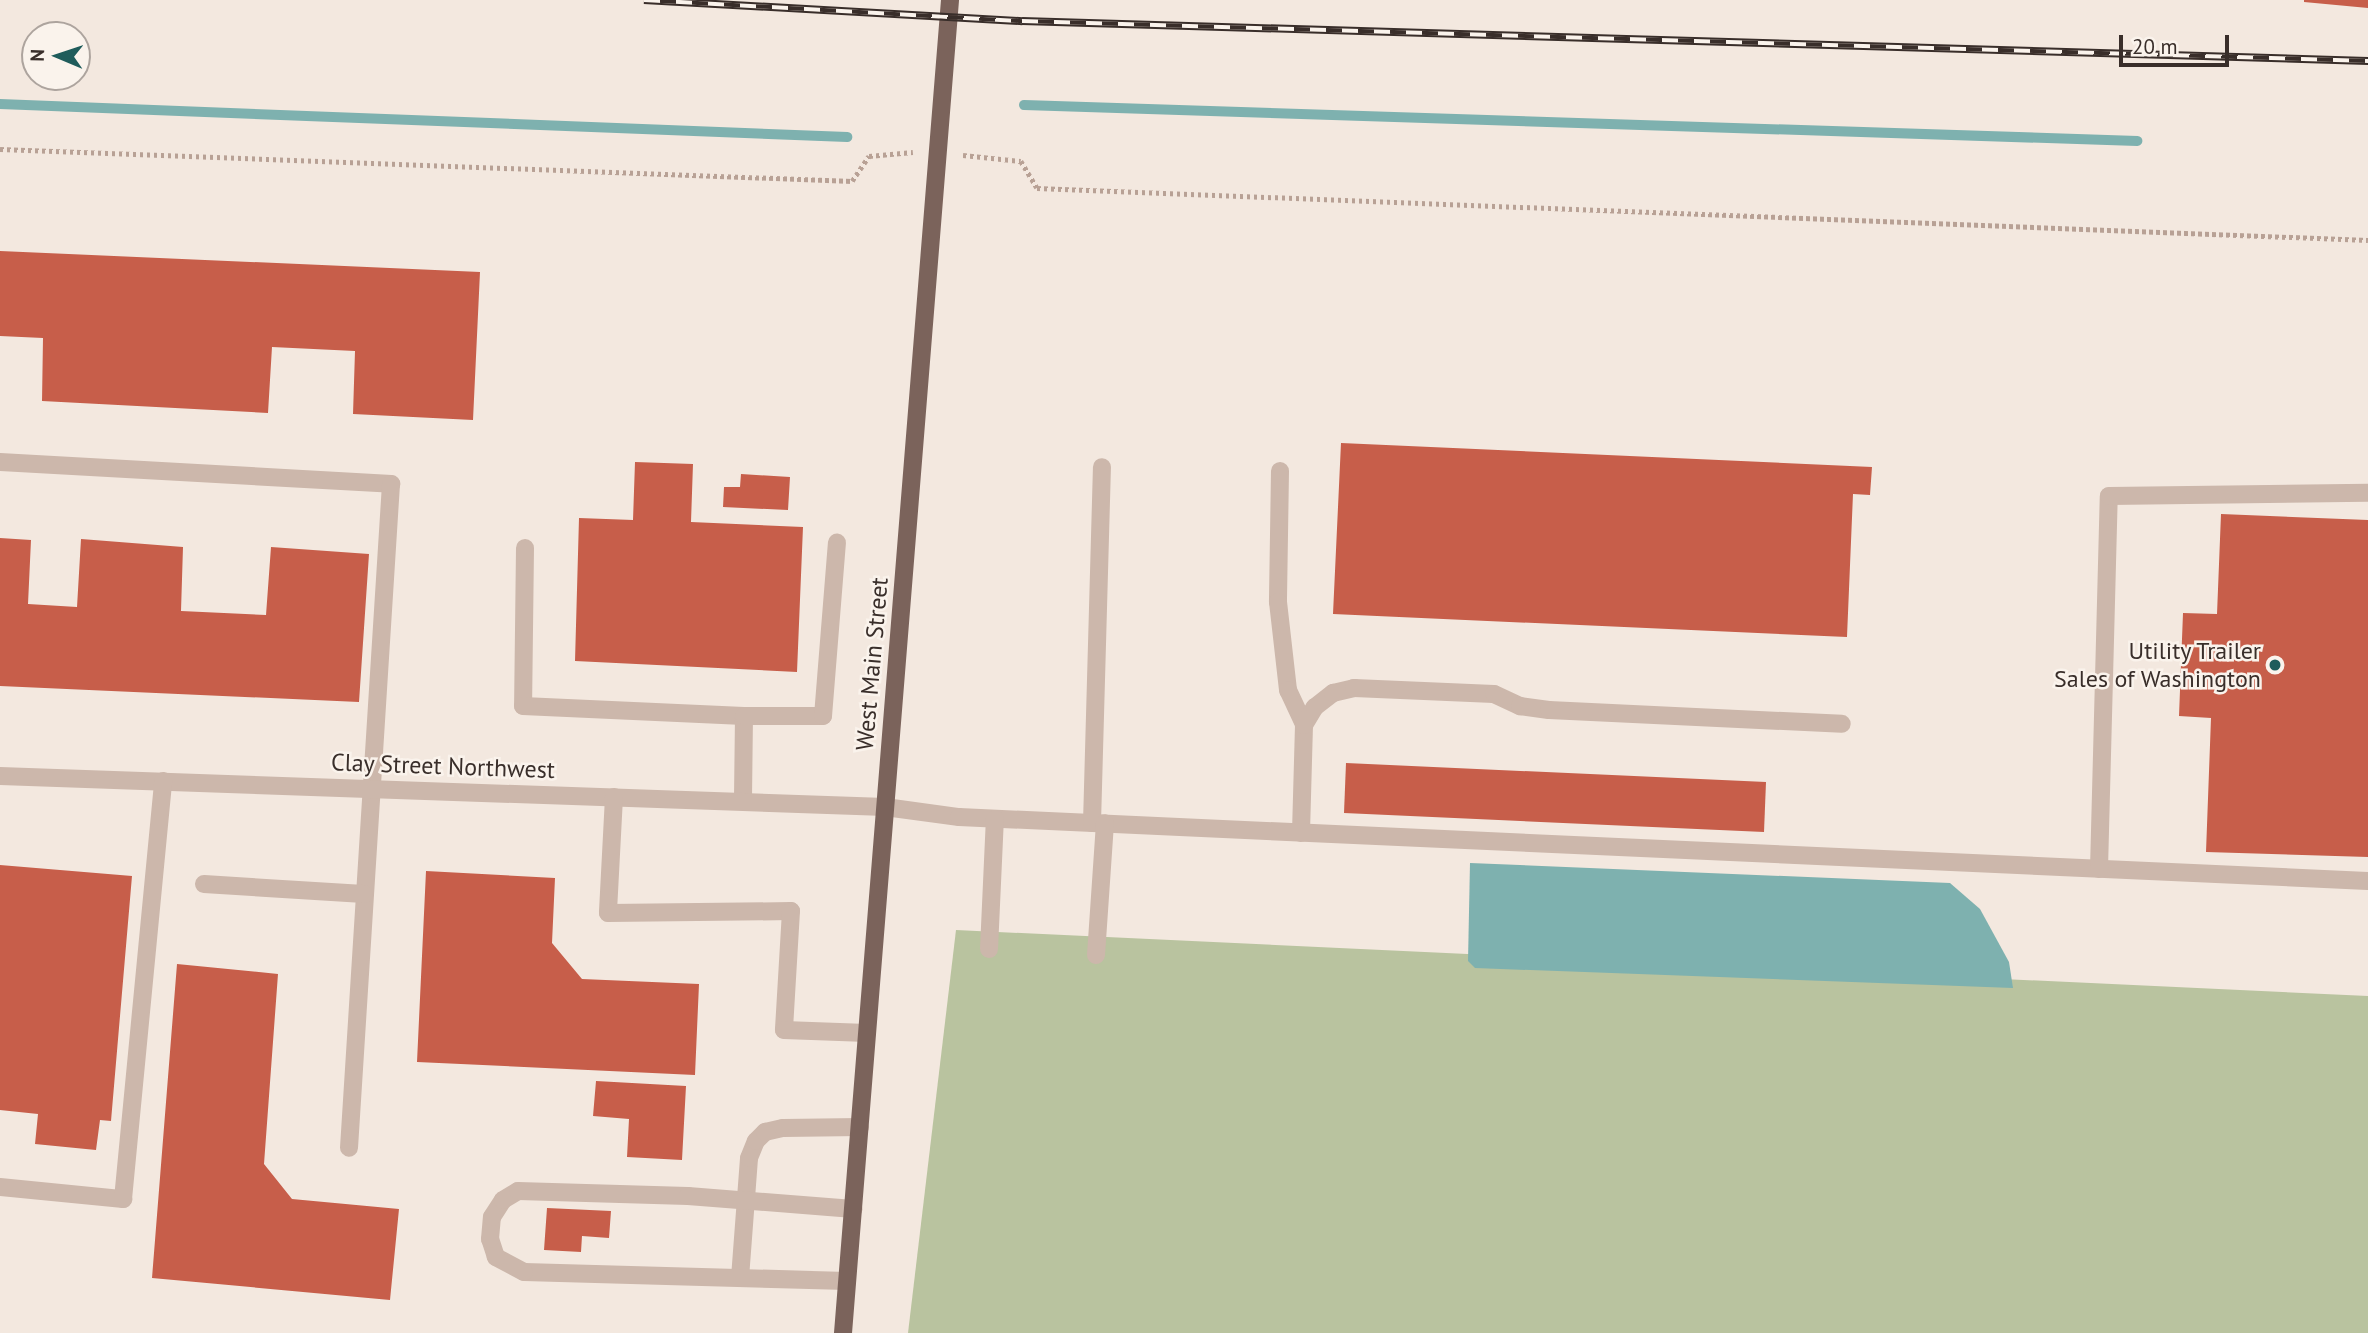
<!DOCTYPE html>
<html>
<head>
<meta charset="utf-8">
<style>
	body { margin:0 }
	#map { position:relative; width:2368px; height:1333px; overflow:hidden; background:#f3e8df; font-family:"PT Sans",sans-serif }
	div>[style] { position:absolute }
	.green>* { inset:0; background:#b9c39f }
	.water>* { inset:0; background:#7eb1af }
	.stream>* { height:10px; margin:-5px; padding:0 5px; transform-origin:5px; border-radius:5px; background:#7eb1af }
	.building>* { inset:0; background:#c75e4a }
	.path>* { height:4.5px; margin-top:-2.25px; transform-origin:0; background:repeating-linear-gradient(90deg,#b8a195 0 3.5px,transparent 0 7px) }
	.minor>* { height:18px; margin:-9px; padding:0 9px; transform-origin:9px; border-radius:9px; background:#ccb7ab }
	.major>* { height:18px; margin:-9px; padding:0 9px; transform-origin:9px; border-radius:9px; background:#7b635b }
	.rail>* { height:8px; margin-top:-4px; transform-origin:0; background:repeating-linear-gradient(90deg,#faf3ec 0 16px,#392e2a 0 32px); box-sizing:border-box; border-block:2px solid #392e2a }
	.dots>* { width:19px; height:19px; translate:-50% -50%; box-sizing:border-box; border:4px solid #faf3ec; border-radius:50% }
	span { translate:-50% -50%; white-space:nowrap; text-align:center; line-height:1.15; -webkit-text-stroke:5px #faf3ec; paint-order:stroke }
	.poi-label { font-size:24px; color:#392e2a }
	.right { translate:-100% -50%; text-align:right }
	.street-label { font-size:24px; color:#392e2a }
	.north { position:absolute; left:21px; top:21px; width:70px; height:70px; box-sizing:border-box; background:#faf3ec; border:2px solid #ada49e; border-radius:50%; rotate:272deg; font-size:19px; font-weight:700; line-height:28px; text-align:center; color:#392e2a }
	.north::after { content:''; display:block; margin:auto; width:24px; height:32px; background:#1f5c5b; clip-path:polygon(50% 0,100% 100%,50% 72%,0 100%) }
	.scale { position:absolute; left:2119px; top:35px; width:110px; height:32px; box-sizing:border-box; border:4px solid #392e2a; border-top:0; padding-left:9px; font-size:21px; line-height:24px; white-space:nowrap; color:#392e2a; -webkit-text-stroke:5px #faf3ec; paint-order:stroke }
</style>
</head>
<body>
<div id="map">
	<div class="green">
		<i style="clip-path:polygon(956px 930px,2368px 996px,2368px 1333px,908px 1333px)"></i>
	</div>
	<div class="water">
		<i style="clip-path:polygon(1470px 863px,1950px 883px,1980px 909px,2009px 962px,2013px 988px,1475px 968px,1468px 961px)"></i>
	</div>
	<div class="stream">
		<i style="left:0;top:104px;width:848px;rotate:2.23deg"></i>
		<i style="left:1024px;top:105px;width:1114px;rotate:1.85deg"></i>
	</div>
	<div class="building">
		<i style="clip-path:polygon(2304px 0,2368px 0,2368px 8px,2304px 2px)"></i>
		<i style="clip-path:polygon(0 251px,480px 272px,473px 420px,353px 414px,355px 351px,272px 347px,268px 413px,42px 401px,43px 338px,0 336px)"></i>
		<i style="clip-path:polygon(1341px 443px,1872px 467px,1870px 495px,1853px 494px,1847px 637px,1333px 614px)"></i>
		<i style="clip-path:polygon(635px 462px,693px 464px,691px 522px,803px 527px,797px 672px,575px 661px,579px 518px,633px 520px)"></i>
		<i style="clip-path:polygon(741px 474px,790px 477px,788px 510px,723px 507px,724px 487px,740px 487px)"></i>
		<i style="clip-path:polygon(2221px 514px,2368px 520px,2368px 857px,2206px 852px,2211px 718px,2179px 716px,2183px 613px,2217px 614px)"></i>
		<i style="clip-path:polygon(0 538px,31px 540px,28px 604px,77px 607px,81px 539px,183px 547px,181px 611px,266px 615px,271px 547px,369px 554px,359px 702px,0 686px)"></i>
		<i style="clip-path:polygon(1346px 763px,1766px 782px,1764px 832px,1344px 813px)"></i>
		<i style="clip-path:polygon(0 865px,132px 876px,111px 1121px,100px 1120px,96px 1150px,35px 1144px,38px 1114px,0 1110px)"></i>
		<i style="clip-path:polygon(426px 871px,555px 878px,552px 943px,582px 979px,699px 984px,695px 1075px,417px 1062px)"></i>
		<i style="clip-path:polygon(177px 964px,278px 974px,264px 1164px,292px 1199px,399px 1209px,390px 1300px,152px 1278px)"></i>
		<i style="clip-path:polygon(596px 1081px,686px 1086px,682px 1160px,627px 1157px,629px 1119px,593px 1116px)"></i>
		<i style="clip-path:polygon(547px 1208px,611px 1211px,609px 1238px,582px 1236px,581px 1252px,544px 1250px)"></i>
	</div>
	<div class="path">
		<i style="left:0;top:149px;width:853px;rotate:2.15deg"></i>
		<i style="left:852px;top:181px;width:30px;rotate:-56deg"></i>
		<i style="left:869px;top:156px;width:44px;rotate:-5.2deg"></i>
		<i style="left:963px;top:155px;width:58px;rotate:5.9deg"></i>
		<i style="left:1021px;top:161px;width:31px;rotate:59deg"></i>
		<i style="left:1037px;top:188px;width:1332px;rotate:2.24deg"></i>
	</div>
	<div class="minor">
		<i style="left:0;top:462px;width:392px;rotate:3.2deg"></i>
		<i style="left:391px;top:484px;width:665px;rotate:93.62deg"></i>
		<i style="left:1280px;top:471px;width:131px;rotate:90.9deg"></i>
		<i style="left:1278px;top:602px;width:89px;rotate:83.5deg"></i>
		<i style="left:1288px;top:690px;width:38px;rotate:65deg"></i>
		<i style="left:1304px;top:725px;width:108px;rotate:91.6deg"></i>
		<i style="left:525px;top:548px;width:158px;rotate:90.7deg"></i>
		<i style="left:523px;top:706px;width:221px;rotate:2.6deg"></i>
		<i style="left:744px;top:716px;width:85px;rotate:90.7deg"></i>
		<i style="left:744px;top:716px;width:79px"></i>
		<i style="left:823px;top:716px;width:174px;rotate:-85.4deg"></i>
		<i style="left:1304px;top:725px;width:21px;rotate:-59deg"></i>
		<i style="left:1315px;top:707px;width:23px;rotate:-38deg"></i>
		<i style="left:1333px;top:693px;width:22px;rotate:-13deg"></i>
		<i style="left:1354px;top:688px;width:140px;rotate:2.5deg"></i>
		<i style="left:1494px;top:694px;width:29px;rotate:25deg"></i>
		<i style="left:1520px;top:706px;width:29px;rotate:8deg"></i>
		<i style="left:1549px;top:710px;width:293px;rotate:2.7deg"></i>
		<i style="left:0;top:776px;width:886px;rotate:2.01deg"></i>
		<i style="left:885px;top:807px;width:75px;rotate:7.7deg"></i>
		<i style="left:959px;top:817px;width:1410px;rotate:2.6deg"></i>
		<i style="left:614px;top:797px;width:116px;rotate:93deg"></i>
		<i style="left:608px;top:913px;width:183px;rotate:-0.6deg"></i>
		<i style="left:791px;top:911px;width:119px;rotate:93.4deg"></i>
		<i style="left:784px;top:1030px;width:83px;rotate:2.1deg"></i>
		<i style="left:1092px;top:823px;width:356px;rotate:-88.4deg"></i>
		<i style="left:2099px;top:869px;width:373px;rotate:-88.5deg"></i>
		<i style="left:2109px;top:496px;width:259px;rotate:-0.7deg"></i>
		<i style="left:204px;top:884px;width:160px;rotate:3.6deg"></i>
		<i style="left:989px;top:949px;width:130px;rotate:-87.4deg"></i>
		<i style="left:1096px;top:955px;width:132px;rotate:-86.1deg"></i>
		<i style="left:0;top:1187px;width:124px;rotate:5.6deg"></i>
		<i style="left:123px;top:1199px;width:420px;rotate:-84.5deg"></i>
		<i style="left:740px;top:1278px;width:120px;rotate:-85.7deg"></i>
		<i style="left:749px;top:1158px;width:18px;rotate:-68deg"></i>
		<i style="left:756px;top:1141px;width:13px;rotate:-45deg"></i>
		<i style="left:765px;top:1132px;width:18px;rotate:-13deg"></i>
		<i style="left:783px;top:1128px;width:77px;rotate:-0.7deg"></i>
		<i style="left:847px;top:1281px;width:323px;rotate:-178.4deg"></i>
		<i style="left:524px;top:1272px;width:32px;rotate:-152deg"></i>
		<i style="left:496px;top:1257px;width:19px;rotate:-108deg"></i>
		<i style="left:490px;top:1239px;width:22px;rotate:-85deg"></i>
		<i style="left:492px;top:1217px;width:20px;rotate:-57deg"></i>
		<i style="left:503px;top:1200px;width:17px;rotate:-31deg"></i>
		<i style="left:518px;top:1191px;width:170px;rotate:1.7deg"></i>
		<i style="left:688px;top:1196px;width:166px;rotate:4.5deg"></i>
	</div>
	<div class="major">
		<i style="left:843px;top:1333px;width:1337px;rotate:-85.41deg"></i>
	</div>
	<div class="rail">
		<i style="left:644px;top:0;width:379px;rotate:3.2deg"></i>
		<i style="left:1022px;top:21px;width:1347px;rotate:1.7deg"></i>
	</div>
	<div class="dots">
		<i style="left:2275px;top:665px;background:#1f5c5b"></i>
	</div>
	<div class="poi-label">
		<span class="right" style="left:2261px;top:665px">Utility Trailer<br>Sales of Washington</span>
	</div>
	<div class="street-label">
		<span style="left:872px;top:664px;rotate:-85deg">West Main Street</span>
		<span style="left:443px;top:766px;rotate:2deg">Clay Street Northwest</span>
	</div>
	<div class="north">N</div>
	<div class="scale">20 m</div>
</div>
</body>
</html>
